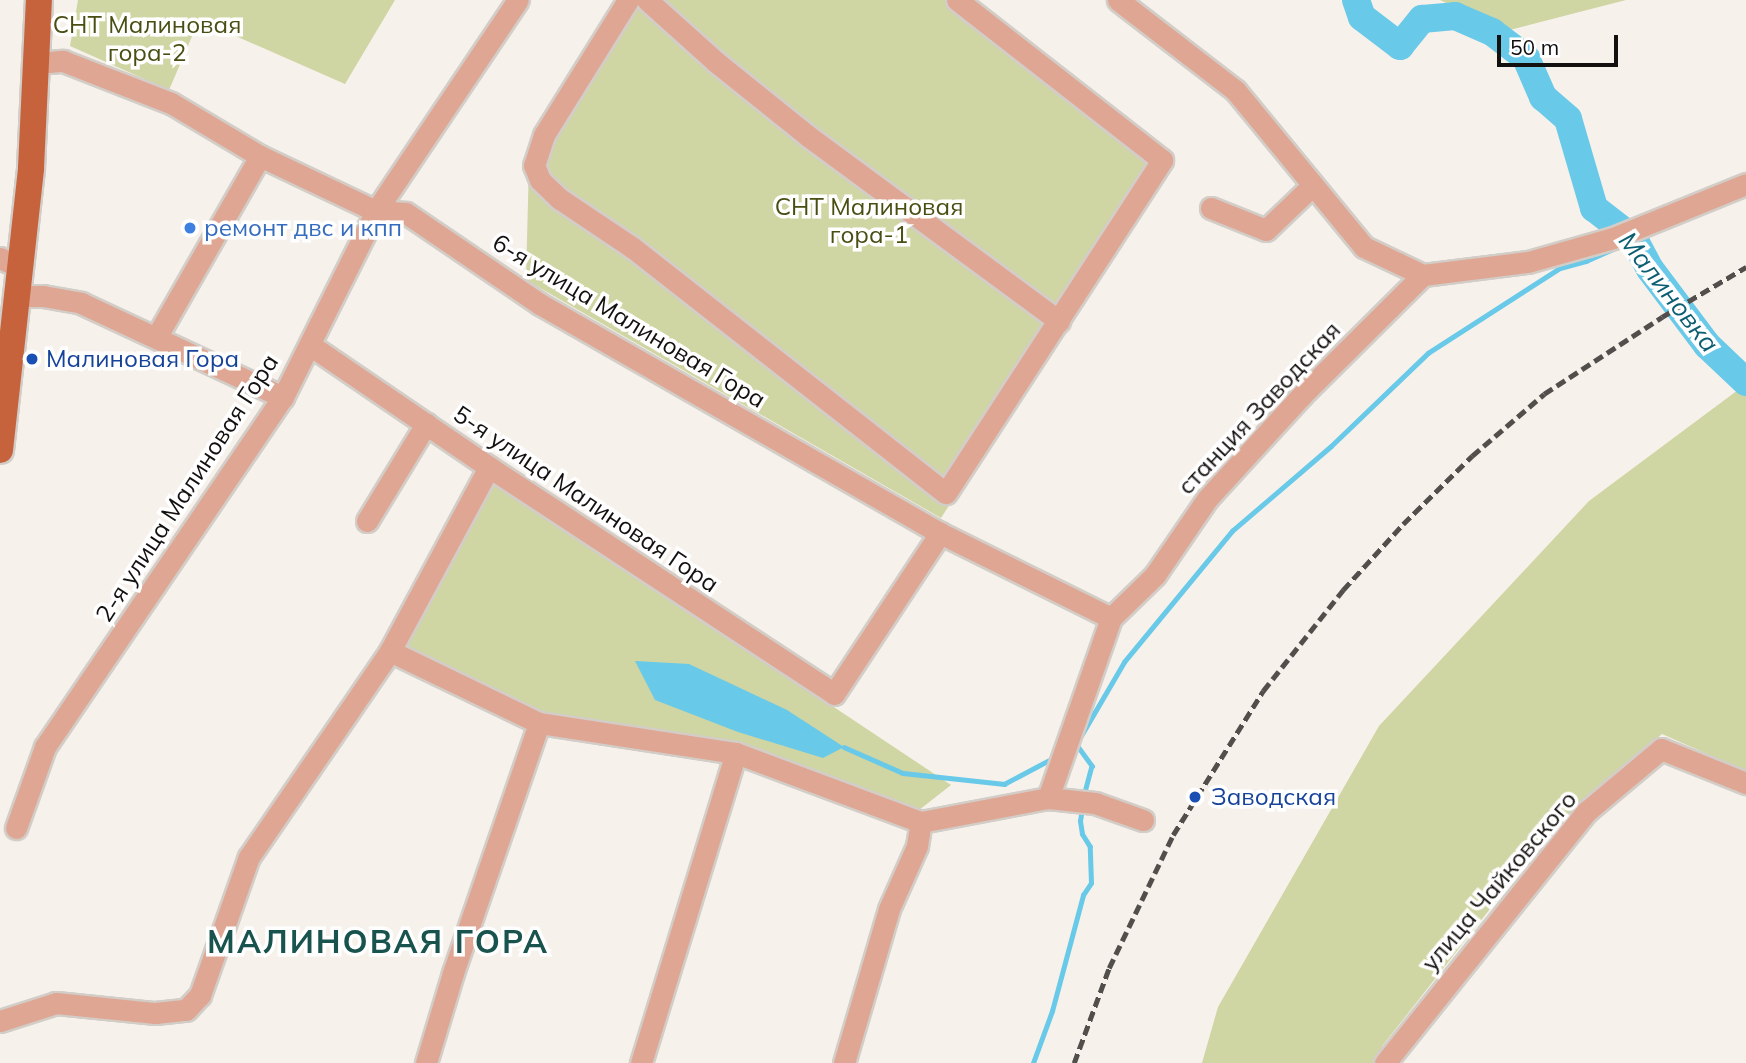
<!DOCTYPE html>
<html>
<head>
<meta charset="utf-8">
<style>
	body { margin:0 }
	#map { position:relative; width:1746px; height:1063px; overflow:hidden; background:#f7f1eb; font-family:Mulish,sans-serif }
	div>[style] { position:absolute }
	.green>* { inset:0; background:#cfd5a3 }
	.water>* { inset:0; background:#69c9e8 }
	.stream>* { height:4.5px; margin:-2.25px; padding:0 2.25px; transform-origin:2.25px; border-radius:2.25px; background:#69c9e8 }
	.river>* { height:28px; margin:-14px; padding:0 14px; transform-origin:14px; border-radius:14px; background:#69c9e8 }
	.roads { filter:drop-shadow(2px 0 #d3cdc8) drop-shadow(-2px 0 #d3cdc8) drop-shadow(0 2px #d3cdc8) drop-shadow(0 -2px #d3cdc8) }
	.minor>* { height:21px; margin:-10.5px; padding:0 10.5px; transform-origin:10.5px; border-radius:10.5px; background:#dfa793 }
	.major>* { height:26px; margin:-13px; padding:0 13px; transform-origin:13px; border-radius:13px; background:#c6633d }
	.rail>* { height:4.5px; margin-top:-2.25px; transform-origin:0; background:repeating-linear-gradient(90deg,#514e4b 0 10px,transparent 0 15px) }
	.dots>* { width:19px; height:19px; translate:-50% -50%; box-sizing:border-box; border:4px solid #fff; border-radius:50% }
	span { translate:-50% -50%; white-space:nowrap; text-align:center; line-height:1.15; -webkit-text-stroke:7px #fff; paint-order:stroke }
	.park-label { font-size:24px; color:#4a4e13 }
	.shop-label { font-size:24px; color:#366cbe }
	.left { translate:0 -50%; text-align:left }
	.street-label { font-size:24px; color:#13110f }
	.transit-label { font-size:24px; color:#164399 }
	.water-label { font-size:26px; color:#0c5e73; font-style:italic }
	.district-label { font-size:32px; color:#19534d; font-weight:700; letter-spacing:2px }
	.scale { position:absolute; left:1497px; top:35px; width:121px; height:32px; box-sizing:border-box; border:4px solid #13110f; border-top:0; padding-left:9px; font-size:21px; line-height:24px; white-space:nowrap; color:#13110f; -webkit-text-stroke:5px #fff; paint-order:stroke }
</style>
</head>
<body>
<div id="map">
	<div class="green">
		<i style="clip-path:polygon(78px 0,395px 0,345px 84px,199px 20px,169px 90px,70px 46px)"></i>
		<i style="clip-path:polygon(619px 0,969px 0,1171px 159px,941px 518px,526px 280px,529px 162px)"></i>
		<i style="clip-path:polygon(1440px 0,1626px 0,1506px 31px)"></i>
		<i style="clip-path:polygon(1746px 384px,1746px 771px,1662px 734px,1587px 799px,1534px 853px,1383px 1045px,1373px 1063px,1202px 1063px,1218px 1007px,1379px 726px,1589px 501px)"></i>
		<i style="clip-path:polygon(490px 478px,951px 785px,914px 814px,738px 747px,546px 715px,405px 646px)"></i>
	</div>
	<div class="water">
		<i style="clip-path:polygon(635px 661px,689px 664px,787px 710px,844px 747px,823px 758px,738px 732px,655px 700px)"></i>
	</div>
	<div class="stream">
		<i style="left:1077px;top:745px;width:26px;rotate:54deg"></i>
		<i style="left:1092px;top:766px;width:30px;rotate:105deg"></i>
		<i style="left:1075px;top:746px;width:97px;rotate:-59.7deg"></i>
		<i style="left:1124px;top:662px;width:170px;rotate:-50.5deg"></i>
		<i style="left:1232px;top:531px;width:130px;rotate:-40.6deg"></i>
		<i style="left:1331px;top:446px;width:134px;rotate:-43.8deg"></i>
		<i style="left:1428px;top:353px;width:157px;rotate:-32.8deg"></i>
		<i style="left:1560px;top:268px;width:27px;rotate:-15deg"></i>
		<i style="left:1586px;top:261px;width:34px;rotate:-24deg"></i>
		<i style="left:844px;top:747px;width:64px;rotate:23.8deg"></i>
		<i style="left:903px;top:773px;width:102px;rotate:6.2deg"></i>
		<i style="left:1004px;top:784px;width:58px;rotate:-27.9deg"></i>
		<i style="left:1033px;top:1063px;width:55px;rotate:-69.9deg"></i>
		<i style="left:1052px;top:1011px;width:120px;rotate:-75deg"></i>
		<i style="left:1083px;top:895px;width:14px;rotate:-56deg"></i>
		<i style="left:1091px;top:883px;width:36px;rotate:-92deg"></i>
		<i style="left:1090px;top:847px;width:15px;rotate:-122deg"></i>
		<i style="left:1082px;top:834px;width:13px;rotate:-99deg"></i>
		<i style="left:1080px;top:821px;width:13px;rotate:-81deg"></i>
	</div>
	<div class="river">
		<i style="left:1356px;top:0;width:18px;rotate:71deg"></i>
		<i style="left:1362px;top:17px;width:48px;rotate:37.3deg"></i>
		<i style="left:1400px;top:46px;width:35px;rotate:-51deg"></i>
		<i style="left:1422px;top:19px;width:33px;rotate:-5deg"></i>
		<i style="left:1455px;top:16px;width:40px;rotate:23.4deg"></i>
		<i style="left:1492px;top:32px;width:43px;rotate:37.4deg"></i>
		<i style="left:1526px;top:58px;width:43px;rotate:66.4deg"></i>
		<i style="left:1543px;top:97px;width:33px;rotate:41deg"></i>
		<i style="left:1568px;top:119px;width:93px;rotate:73.7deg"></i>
		<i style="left:1594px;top:208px;width:51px;rotate:37.8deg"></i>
		<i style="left:1634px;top:239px;width:34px;rotate:62deg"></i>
		<i style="left:1650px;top:269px;width:95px;rotate:53.1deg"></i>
		<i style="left:1707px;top:345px;width:54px;rotate:43.5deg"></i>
	</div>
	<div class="roads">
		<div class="minor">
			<i style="left:628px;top:0;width:159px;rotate:121.9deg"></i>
			<i style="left:544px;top:135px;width:32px;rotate:108deg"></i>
			<i style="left:534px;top:165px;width:16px;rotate:68deg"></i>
			<i style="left:540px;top:180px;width:28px;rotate:44deg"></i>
			<i style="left:560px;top:199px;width:88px;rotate:33.9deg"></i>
			<i style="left:633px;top:248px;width:397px;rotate:38.1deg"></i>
			<i style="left:946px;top:493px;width:397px;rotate:-57deg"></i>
			<i style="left:1162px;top:160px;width:260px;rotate:-142deg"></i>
			<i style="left:647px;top:0;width:93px;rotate:41.9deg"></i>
			<i style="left:716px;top:62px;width:118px;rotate:38.8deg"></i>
			<i style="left:808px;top:136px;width:312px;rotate:36.4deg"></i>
			<i style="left:1118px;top:0;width:148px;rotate:37.6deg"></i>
			<i style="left:1235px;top:90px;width:203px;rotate:50.6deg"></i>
			<i style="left:1364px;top:247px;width:65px;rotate:25.4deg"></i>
			<i style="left:38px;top:63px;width:25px;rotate:-5deg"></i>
			<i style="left:63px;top:61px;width:116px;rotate:21.3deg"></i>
			<i style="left:171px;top:103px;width:104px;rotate:30.8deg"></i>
			<i style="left:260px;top:156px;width:128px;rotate:25.4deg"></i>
			<i style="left:376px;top:211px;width:30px;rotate:4deg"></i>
			<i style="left:406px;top:213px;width:162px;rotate:34.2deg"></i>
			<i style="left:540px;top:304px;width:461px;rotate:29.8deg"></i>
			<i style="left:940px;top:533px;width:191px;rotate:26.4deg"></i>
			<i style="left:1211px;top:208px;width:59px;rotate:21.8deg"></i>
			<i style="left:1266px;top:230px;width:65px;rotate:-43.8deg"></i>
			<i style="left:0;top:258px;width:23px;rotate:25deg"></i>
			<i style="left:18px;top:296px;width:25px"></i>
			<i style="left:43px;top:296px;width:39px;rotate:10deg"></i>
			<i style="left:81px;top:303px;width:223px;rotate:25deg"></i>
			<i style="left:157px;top:336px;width:207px;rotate:-60.2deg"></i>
			<i style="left:310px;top:345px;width:217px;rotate:34.3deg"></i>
			<i style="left:489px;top:467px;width:413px;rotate:33.3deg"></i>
			<i style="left:834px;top:694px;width:193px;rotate:-56.6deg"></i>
			<i style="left:367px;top:521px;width:114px;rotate:-58.7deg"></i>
			<i style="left:390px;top:651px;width:165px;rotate:25.8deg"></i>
			<i style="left:539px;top:723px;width:199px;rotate:8.7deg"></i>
			<i style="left:736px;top:753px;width:197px;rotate:20.5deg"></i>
			<i style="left:921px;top:822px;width:129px;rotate:-10.7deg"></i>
			<i style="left:1048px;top:798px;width:47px;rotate:6.1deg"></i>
			<i style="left:1095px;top:803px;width:51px;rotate:19.5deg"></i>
			<i style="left:1048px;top:798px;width:191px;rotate:-70.7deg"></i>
			<i style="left:1111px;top:618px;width:62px;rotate:-44.3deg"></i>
			<i style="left:1155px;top:575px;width:92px;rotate:-55.6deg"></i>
			<i style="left:1207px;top:499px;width:141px;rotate:-47.6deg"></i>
			<i style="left:1302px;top:395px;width:170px;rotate:-44.8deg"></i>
			<i style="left:1423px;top:275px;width:106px;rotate:-7.1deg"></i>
			<i style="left:1528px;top:262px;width:88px;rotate:-15.8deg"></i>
			<i style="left:1613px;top:238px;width:144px;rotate:-22.1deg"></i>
			<i style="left:16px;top:828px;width:86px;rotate:-70.3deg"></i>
			<i style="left:45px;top:747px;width:423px;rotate:-55.8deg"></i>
			<i style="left:283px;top:397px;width:208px;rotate:-63.4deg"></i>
			<i style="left:376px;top:211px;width:254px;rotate:-56.1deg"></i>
			<i style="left:0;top:1021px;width:59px;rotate:-17.8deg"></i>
			<i style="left:56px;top:1003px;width:100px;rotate:5.8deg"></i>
			<i style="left:155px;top:1013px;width:31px;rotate:-6deg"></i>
			<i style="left:186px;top:1010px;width:21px;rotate:-47deg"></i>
			<i style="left:200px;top:995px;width:146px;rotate:-70.5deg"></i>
			<i style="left:249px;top:857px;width:250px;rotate:-55.6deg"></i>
			<i style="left:390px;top:651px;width:209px;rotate:-61.7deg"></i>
			<i style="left:426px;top:1063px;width:94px;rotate:-73.3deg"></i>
			<i style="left:453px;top:973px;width:264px;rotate:-71deg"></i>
			<i style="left:641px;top:1063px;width:324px;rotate:-73deg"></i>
			<i style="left:844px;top:1063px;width:160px;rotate:-73.7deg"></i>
			<i style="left:889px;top:909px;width:69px;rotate:-66deg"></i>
			<i style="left:917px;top:846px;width:24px;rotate:-81deg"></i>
			<i style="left:1385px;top:1063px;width:322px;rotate:-51.3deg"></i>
			<i style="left:1586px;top:812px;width:98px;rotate:-40deg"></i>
			<i style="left:1661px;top:749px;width:92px;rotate:21.8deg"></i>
		</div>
		<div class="major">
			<i style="left:0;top:450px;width:284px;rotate:-83.7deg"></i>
			<i style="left:31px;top:168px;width:168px;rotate:-87.3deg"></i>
		</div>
	</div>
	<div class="rail">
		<i style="left:1074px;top:1063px;width:101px;rotate:-69.8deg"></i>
		<i style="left:1109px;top:968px;width:148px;rotate:-64.3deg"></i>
		<i style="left:1173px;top:835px;width:170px;rotate:-58deg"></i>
		<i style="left:1263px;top:691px;width:129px;rotate:-51.6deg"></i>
		<i style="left:1343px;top:590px;width:89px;rotate:-47.7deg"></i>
		<i style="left:1403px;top:524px;width:97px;rotate:-44.6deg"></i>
		<i style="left:1472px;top:456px;width:95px;rotate:-40.7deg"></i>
		<i style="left:1544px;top:394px;width:141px;rotate:-33.1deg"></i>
		<i style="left:1662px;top:317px;width:98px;rotate:-30.8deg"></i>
	</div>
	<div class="dots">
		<i style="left:190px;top:228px;background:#3f7fe0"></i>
		<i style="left:32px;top:359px;background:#1a4fb4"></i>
		<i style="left:1195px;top:797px;background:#1a4fb4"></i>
	</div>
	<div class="park-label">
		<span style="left:147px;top:39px">СНТ Малиновая<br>гора-2</span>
		<span style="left:869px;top:221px">СНТ Малиновая<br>гора-1</span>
	</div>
	<div class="shop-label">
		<span class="left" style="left:204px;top:228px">ремонт двс и кпп</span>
	</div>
	<div class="street-label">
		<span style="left:629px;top:321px;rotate:31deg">6-я улица Малиновая Гора</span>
		<span style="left:1259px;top:408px;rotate:-47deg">станция Заводская</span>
		<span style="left:187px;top:488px;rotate:-57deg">2-я улица Малиновая Гора</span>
		<span style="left:586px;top:499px;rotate:34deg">5-я улица Малиновая Гора</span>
		<span style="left:1499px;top:881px;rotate:-50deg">улица Чайковского</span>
	</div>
	<div class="transit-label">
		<span class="left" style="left:46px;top:359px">Малиновая Гора</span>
		<span class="left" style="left:1211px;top:797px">Заводская</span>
	</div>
	<div class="water-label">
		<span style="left:1669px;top:292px;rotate:52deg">Малиновка</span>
	</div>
	<div class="district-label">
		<span style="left:378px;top:941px">МАЛИНОВАЯ ГОРА</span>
	</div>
	<div class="scale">50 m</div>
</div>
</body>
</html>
